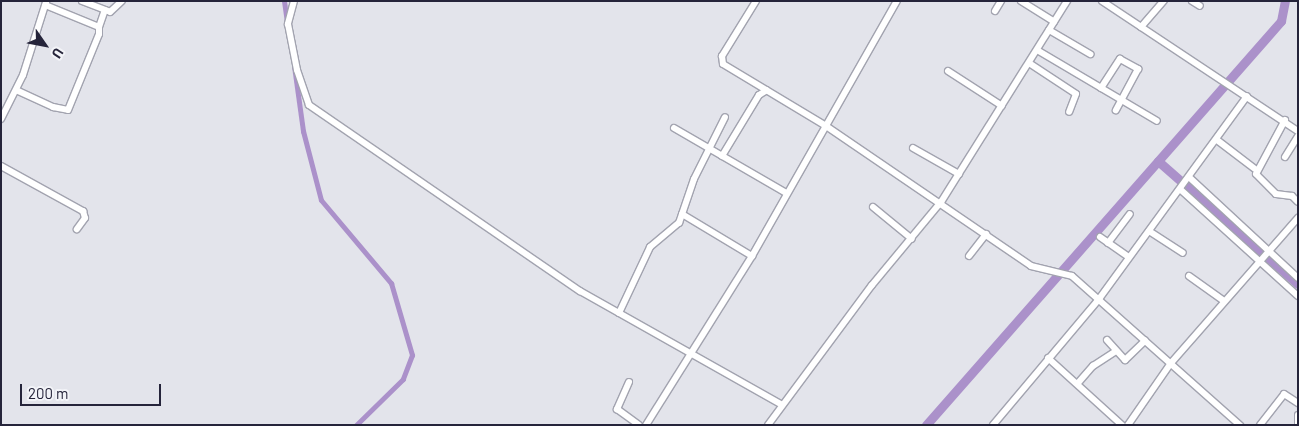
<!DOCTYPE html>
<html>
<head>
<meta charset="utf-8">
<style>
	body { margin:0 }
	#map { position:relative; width:1299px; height:426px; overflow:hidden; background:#e3e4eb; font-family:Barlow,sans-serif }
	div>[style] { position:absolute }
	.canal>* { height:5px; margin:-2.5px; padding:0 2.5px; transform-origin:2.5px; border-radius:2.5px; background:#ab91ca }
	.river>* { height:9px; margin:-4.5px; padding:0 4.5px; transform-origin:4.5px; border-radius:4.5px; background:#ab91ca }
	.roads { filter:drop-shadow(1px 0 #a2a3af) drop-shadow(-1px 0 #a2a3af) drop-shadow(0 1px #a2a3af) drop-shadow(0 -1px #a2a3af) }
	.minor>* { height:6px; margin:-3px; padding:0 3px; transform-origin:3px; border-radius:3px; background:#fff }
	span { translate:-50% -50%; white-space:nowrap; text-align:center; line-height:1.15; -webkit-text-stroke:5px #f3f4f8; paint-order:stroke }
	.frame { position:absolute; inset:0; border:2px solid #25243a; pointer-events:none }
	.north { position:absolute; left:20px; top:20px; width:50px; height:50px; -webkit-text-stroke:4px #f3f4f8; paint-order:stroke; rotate:123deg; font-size:14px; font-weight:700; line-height:20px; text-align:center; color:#25243a }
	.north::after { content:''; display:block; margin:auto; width:18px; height:22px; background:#25243a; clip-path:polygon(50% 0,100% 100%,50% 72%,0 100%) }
	.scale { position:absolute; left:20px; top:384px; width:141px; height:22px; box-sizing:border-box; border:2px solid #25243a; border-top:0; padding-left:6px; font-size:15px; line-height:18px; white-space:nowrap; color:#25243a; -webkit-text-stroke:4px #f3f4f8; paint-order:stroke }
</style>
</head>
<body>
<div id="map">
	<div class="canal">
		<i style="left:284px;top:1px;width:22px;rotate:82deg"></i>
		<i style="left:294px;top:66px;width:66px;rotate:82.1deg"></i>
		<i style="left:303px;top:131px;width:71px;rotate:75.4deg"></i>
		<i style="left:321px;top:200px;width:109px;rotate:49.9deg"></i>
		<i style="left:391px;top:283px;width:75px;rotate:73.7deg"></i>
		<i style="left:412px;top:355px;width:26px;rotate:111deg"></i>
		<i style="left:403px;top:379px;width:66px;rotate:135.6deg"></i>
	</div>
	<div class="river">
		<i style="left:1158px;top:161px;width:186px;rotate:41.3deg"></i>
		<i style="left:926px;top:425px;width:538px;rotate:-48.69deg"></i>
		<i style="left:1281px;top:21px;width:20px;rotate:-79deg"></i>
	</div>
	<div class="roads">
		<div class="minor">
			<i style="left:82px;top:1px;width:30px;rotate:21deg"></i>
			<i style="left:110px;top:12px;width:16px;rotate:-43deg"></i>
			<i style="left:294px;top:1px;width:24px;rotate:105deg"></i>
			<i style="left:288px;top:24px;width:47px;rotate:78.9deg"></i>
			<i style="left:297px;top:70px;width:37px;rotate:71deg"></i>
			<i style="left:309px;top:105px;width:329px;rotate:34.5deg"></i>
			<i style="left:580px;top:291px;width:232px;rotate:29.4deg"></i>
			<i style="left:756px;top:1px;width:65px;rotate:121.7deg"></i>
			<i style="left:722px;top:56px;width:8px;rotate:83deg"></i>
			<i style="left:723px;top:64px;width:120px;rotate:31deg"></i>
			<i style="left:826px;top:126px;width:248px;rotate:34.3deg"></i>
			<i style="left:1031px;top:266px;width:42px;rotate:13.7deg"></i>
			<i style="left:1072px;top:276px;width:225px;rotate:41.6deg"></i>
			<i style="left:1021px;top:1px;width:39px;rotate:32deg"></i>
			<i style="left:1102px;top:1px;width:235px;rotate:33.6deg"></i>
			<i style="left:1192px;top:1px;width:9px;rotate:32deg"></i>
			<i style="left:995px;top:11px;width:12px;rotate:-59deg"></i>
			<i style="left:99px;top:27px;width:18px;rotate:-71deg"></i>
			<i style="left:1141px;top:27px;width:35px;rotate:-49deg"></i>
			<i style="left:1049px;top:30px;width:48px;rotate:30.3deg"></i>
			<i style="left:1037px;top:50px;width:139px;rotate:30.6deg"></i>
			<i style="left:1029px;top:63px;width:56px;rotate:33.4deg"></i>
			<i style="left:1076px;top:94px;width:19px;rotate:111deg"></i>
			<i style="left:948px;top:71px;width:64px;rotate:32.9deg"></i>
			<i style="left:1101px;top:88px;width:35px;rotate:-57deg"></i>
			<i style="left:1120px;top:59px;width:21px;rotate:29deg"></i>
			<i style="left:1138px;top:69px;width:47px;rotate:118.2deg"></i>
			<i style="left:16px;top:90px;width:41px;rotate:24.7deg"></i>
			<i style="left:53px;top:107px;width:15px;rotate:11deg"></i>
			<i style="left:68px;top:110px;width:82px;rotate:-67.8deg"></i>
			<i style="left:99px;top:34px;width:7px;rotate:-90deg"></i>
			<i style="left:99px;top:27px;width:58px;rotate:-157.8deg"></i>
			<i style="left:1px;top:119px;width:49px;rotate:-63.4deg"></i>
			<i style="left:23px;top:75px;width:77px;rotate:-72.5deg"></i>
			<i style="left:1285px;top:120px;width:61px;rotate:118.2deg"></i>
			<i style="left:1256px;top:174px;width:28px;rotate:45deg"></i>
			<i style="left:1276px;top:194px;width:16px;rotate:7deg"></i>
			<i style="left:1292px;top:196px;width:8px;rotate:45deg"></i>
			<i style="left:674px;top:128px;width:129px;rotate:30.1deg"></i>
			<i style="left:1217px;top:140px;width:48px;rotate:37.3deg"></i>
			<i style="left:913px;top:148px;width:53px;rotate:29.5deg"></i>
			<i style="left:722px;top:156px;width:71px;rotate:-58.8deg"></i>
			<i style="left:759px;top:95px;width:9px;rotate:-32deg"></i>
			<i style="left:1285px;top:157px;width:25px;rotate:-58deg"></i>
			<i style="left:1px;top:166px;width:94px;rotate:28.8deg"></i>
			<i style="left:83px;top:211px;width:7px;rotate:74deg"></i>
			<i style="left:85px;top:218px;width:14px;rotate:126deg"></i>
			<i style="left:1190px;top:178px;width:147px;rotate:42.8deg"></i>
			<i style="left:1181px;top:190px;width:158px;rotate:42.2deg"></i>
			<i style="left:873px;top:207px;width:50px;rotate:39.4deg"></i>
			<i style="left:682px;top:214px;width:82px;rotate:31deg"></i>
			<i style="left:1149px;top:231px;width:40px;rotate:32.9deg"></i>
			<i style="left:1100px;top:237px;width:35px;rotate:35deg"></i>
			<i style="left:1108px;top:243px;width:36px;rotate:-53deg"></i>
			<i style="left:969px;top:256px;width:28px;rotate:-52deg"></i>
			<i style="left:1189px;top:276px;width:43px;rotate:35.5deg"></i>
			<i style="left:619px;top:313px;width:73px;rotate:-64.8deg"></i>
			<i style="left:650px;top:247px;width:38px;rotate:-40deg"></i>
			<i style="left:679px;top:223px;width:46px;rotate:-71.2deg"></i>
			<i style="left:694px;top:179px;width:69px;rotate:-63.4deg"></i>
			<i style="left:1107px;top:340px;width:27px;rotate:48deg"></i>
			<i style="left:1125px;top:360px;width:28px;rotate:-44deg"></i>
			<i style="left:1048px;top:358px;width:100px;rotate:42.2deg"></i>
			<i style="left:629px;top:382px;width:30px;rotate:114deg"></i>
			<i style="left:617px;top:409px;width:27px;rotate:36deg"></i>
			<i style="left:1078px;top:383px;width:23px;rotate:-49deg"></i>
			<i style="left:1093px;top:366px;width:27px;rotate:-33deg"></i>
			<i style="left:1298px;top:415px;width:10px;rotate:90deg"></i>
			<i style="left:646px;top:425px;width:199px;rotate:-57.9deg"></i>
			<i style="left:752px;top:256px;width:293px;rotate:-60.4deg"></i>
			<i style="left:768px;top:425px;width:174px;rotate:-53.4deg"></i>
			<i style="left:872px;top:285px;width:108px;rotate:-50.3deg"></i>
			<i style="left:941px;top:202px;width:237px;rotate:-57.9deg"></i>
			<i style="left:993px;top:425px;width:165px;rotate:-49.9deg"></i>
			<i style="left:1099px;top:299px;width:251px;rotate:-53.9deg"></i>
			<i style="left:1128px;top:425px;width:75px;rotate:-55.3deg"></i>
			<i style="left:1171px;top:363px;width:193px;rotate:-48.8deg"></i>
			<i style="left:1260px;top:425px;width:39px;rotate:-52deg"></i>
			<i style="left:1284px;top:394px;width:17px;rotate:33deg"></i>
		</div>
	</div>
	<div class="frame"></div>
	<div class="north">U</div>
	<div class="scale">200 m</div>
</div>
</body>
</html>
